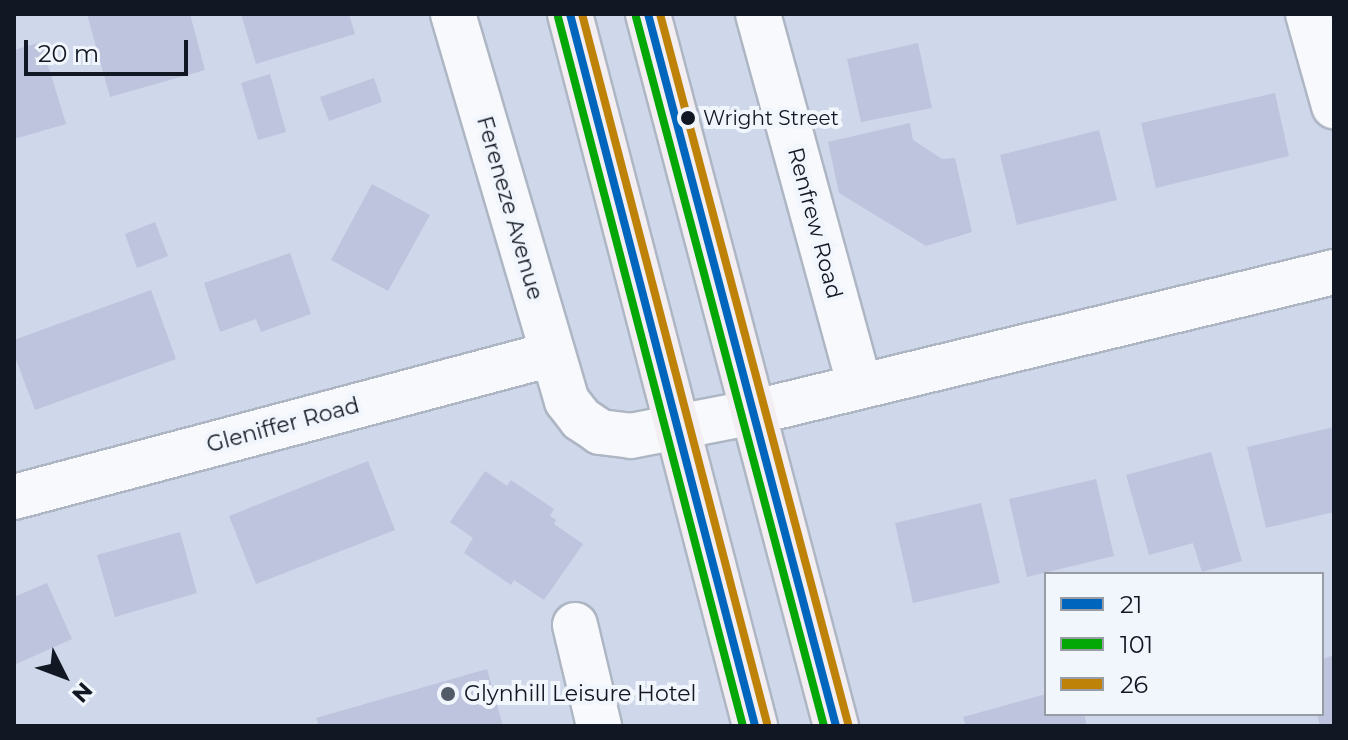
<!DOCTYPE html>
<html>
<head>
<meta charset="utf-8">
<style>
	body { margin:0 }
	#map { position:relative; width:1348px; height:740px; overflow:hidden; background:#ced8ea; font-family:Montserrat,sans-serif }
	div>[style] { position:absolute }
	.building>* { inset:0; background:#bec3de }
	.roads { filter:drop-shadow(2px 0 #aeb6c4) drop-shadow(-2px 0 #aeb6c4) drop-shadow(0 2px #aeb6c4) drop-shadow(0 -2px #aeb6c4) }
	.minor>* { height:44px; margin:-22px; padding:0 22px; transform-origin:22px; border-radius:22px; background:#f8f9fc }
	.major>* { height:44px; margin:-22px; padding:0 22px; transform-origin:22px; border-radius:22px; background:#f2eef1 }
	.bus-1>* { height:8px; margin:-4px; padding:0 4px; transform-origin:4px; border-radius:4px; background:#0065bd }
	.bus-2>* { height:8px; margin:-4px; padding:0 4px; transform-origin:4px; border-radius:4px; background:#03a807 }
	.bus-3>* { height:8px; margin:-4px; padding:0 4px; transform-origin:4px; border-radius:4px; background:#be8209 }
	.dots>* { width:22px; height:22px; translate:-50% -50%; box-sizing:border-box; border:4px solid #f1f5fc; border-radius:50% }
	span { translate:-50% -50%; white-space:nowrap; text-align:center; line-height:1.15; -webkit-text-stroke:8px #f1f5fc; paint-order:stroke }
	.bus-label { font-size:20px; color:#111723 }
	.left { translate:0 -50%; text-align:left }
	.street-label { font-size:22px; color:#111723 }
	.poi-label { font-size:22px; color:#111723 }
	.frame { position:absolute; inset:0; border:16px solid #111723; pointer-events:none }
	.legend { position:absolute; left:1044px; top:572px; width:280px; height:144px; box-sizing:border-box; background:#f1f5fc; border:2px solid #979ca5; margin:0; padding:10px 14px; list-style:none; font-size:24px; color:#111723 }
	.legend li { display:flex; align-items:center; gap:16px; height:40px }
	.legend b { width:40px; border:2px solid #979ca5 }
	.north { position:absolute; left:24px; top:636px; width:80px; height:80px; -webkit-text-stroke:6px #f1f5fc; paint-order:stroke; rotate:132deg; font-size:22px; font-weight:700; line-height:32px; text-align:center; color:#111723 }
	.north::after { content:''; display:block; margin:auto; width:28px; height:36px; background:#111723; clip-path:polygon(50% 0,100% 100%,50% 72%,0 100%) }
	.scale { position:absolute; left:24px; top:40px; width:164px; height:36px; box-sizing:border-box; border:4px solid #111723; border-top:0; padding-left:10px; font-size:24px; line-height:28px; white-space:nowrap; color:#111723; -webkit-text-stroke:6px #f1f5fc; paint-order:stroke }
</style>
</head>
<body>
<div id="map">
	<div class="building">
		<i style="clip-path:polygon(87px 14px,190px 14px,205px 70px,110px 97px)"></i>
		<i style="clip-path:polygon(241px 14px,349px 14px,355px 34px,256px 64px)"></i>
		<i style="clip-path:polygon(41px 42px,66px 124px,14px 139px,14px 50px)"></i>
		<i style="clip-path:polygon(918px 43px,932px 108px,861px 122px,847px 59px)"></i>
		<i style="clip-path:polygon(270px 74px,286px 132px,258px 140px,241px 83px)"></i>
		<i style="clip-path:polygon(374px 78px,382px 102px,329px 121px,320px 97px)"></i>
		<i style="clip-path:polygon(1275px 93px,1289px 156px,1156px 188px,1141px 123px)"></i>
		<i style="clip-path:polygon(910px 123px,913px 140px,942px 159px,955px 158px,972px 232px,926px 246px,839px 193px,828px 142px)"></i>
		<i style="clip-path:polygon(1099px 130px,1117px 200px,1017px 225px,1000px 155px)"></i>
		<i style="clip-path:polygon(372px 184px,430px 215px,388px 291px,331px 260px)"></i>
		<i style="clip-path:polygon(155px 222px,168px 256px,137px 268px,125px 234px)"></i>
		<i style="clip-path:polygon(290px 253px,311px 314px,261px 332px,256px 319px,220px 332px,204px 283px)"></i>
		<i style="clip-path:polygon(151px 290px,176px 359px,35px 410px,14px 354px,14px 340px)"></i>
		<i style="clip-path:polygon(1334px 427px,1334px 512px,1266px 528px,1247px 447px)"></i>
		<i style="clip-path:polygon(1211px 452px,1242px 561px,1202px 572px,1193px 543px,1149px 555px,1126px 475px)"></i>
		<i style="clip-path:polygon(368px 461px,395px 530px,256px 584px,229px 516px)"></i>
		<i style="clip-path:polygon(485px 471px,507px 486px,511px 480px,554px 509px,550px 516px,556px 520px,554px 524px,583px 544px,544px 600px,514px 580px,511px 585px,464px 553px,473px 538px,450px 522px)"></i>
		<i style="clip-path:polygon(1096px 479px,1114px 556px,1027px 577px,1009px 499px)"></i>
		<i style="clip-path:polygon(981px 503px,1000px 583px,913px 603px,895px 523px)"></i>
		<i style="clip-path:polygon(180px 532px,197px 593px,115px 617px,97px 555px)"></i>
		<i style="clip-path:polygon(47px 583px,72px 639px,14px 665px,14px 597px)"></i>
		<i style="clip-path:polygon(1334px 655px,1334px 726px,1320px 726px,1317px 714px,1322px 714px,1322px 659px)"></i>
		<i style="clip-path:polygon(487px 669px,503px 726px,319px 726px,316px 718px)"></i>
		<i style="clip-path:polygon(1046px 694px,1046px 714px,1084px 714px,1087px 726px,966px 726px,963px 717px)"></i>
	</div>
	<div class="roads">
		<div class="minor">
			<i style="left:453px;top:14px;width:403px;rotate:73.6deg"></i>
			<i style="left:567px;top:401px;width:23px;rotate:52deg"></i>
			<i style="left:581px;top:419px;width:23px;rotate:34deg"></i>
			<i style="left:600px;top:432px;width:31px;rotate:7deg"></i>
			<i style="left:631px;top:436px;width:126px;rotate:-11deg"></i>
			<i style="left:755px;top:412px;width:596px;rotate:-13.59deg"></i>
			<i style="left:758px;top:14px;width:386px;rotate:74.7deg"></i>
			<i style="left:1308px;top:14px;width:96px;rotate:74.2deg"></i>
			<i style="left:14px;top:497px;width:557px;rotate:-14.89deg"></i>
			<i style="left:575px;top:625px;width:104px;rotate:76.6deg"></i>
		</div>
		<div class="major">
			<i style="left:570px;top:14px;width:736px;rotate:75.43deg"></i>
			<i style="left:648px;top:14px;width:736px;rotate:75.21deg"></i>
		</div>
	</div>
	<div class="bus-1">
		<i style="left:570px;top:14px;width:736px;rotate:75.43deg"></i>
		<i style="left:648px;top:14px;width:736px;rotate:75.21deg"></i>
	</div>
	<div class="bus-2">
		<i style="left:558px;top:17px;width:733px;rotate:75.38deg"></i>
		<i style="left:636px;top:17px;width:734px;rotate:75.15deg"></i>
	</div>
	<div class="bus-3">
		<i style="left:582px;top:14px;width:733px;rotate:75.38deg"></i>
		<i style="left:660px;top:14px;width:734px;rotate:75.15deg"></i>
	</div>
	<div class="dots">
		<i style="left:688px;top:118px;background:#111723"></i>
		<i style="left:448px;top:694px;background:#535b69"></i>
	</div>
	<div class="bus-label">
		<span class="left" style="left:703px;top:118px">Wright Street</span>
	</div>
	<div class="street-label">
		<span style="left:510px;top:208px;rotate:74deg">Fereneze Avenue</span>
		<span style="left:815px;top:223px;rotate:75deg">Renfrew Road</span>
		<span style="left:283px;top:425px;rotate:-15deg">Gleniffer Road</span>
	</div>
	<div class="poi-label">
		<span class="left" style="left:464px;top:694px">Glynhill Leisure Hotel</span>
	</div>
	<div class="frame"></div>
	<ul class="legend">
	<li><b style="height:10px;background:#0065bd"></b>21</li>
	<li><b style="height:10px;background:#03a807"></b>101</li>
	<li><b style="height:10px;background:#be8209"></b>26</li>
	</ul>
	<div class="north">N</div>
	<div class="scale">20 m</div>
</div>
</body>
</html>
